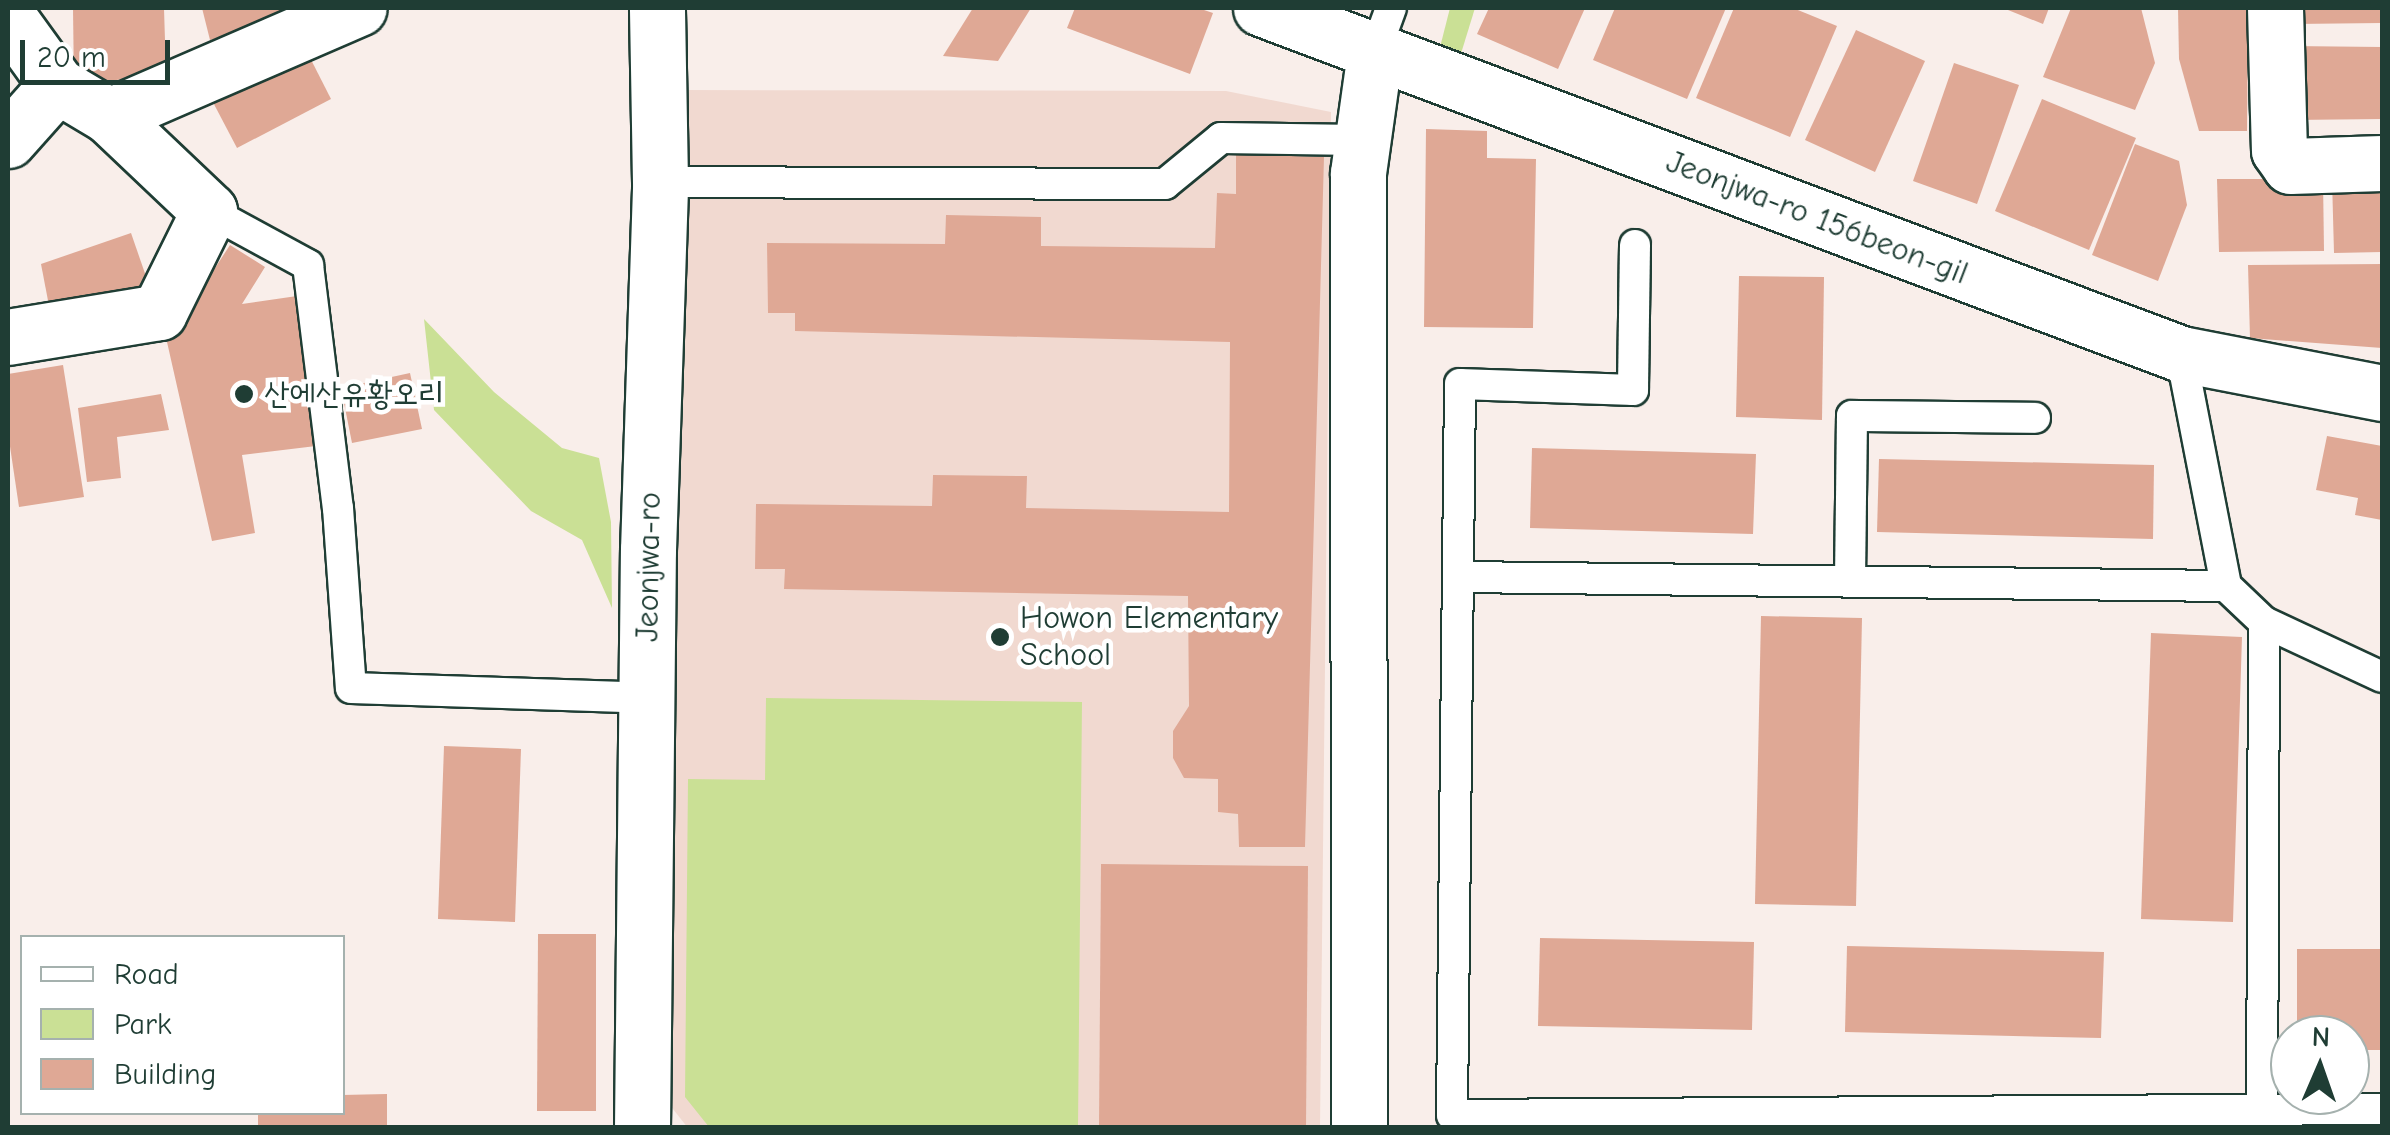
<!DOCTYPE html>
<html>
<head>
<meta charset="utf-8">
<style>
	body { margin:0 }
	#map { position:relative; width:2390px; height:1135px; overflow:hidden; background:#f9eeea; font-family:"Comic Neue","Poor Story",sans-serif }
	div>[style] { position:absolute }
	.built>* { inset:0; background:#f1d9d0 }
	.green>* { inset:0; background:#cae095 }
	.building>* { inset:0; background:#dfa895 }
	.roads { filter:drop-shadow(2px 0 #1f3d34) drop-shadow(-2px 0 #1f3d34) drop-shadow(0 2px #1f3d34) drop-shadow(0 -2px #1f3d34) }
	.service>* { height:30px; margin:-15px; padding:0 15px; transform-origin:15px; border-radius:15px; background:#fff }
	.minor>* { height:55px; margin:-27.5px; padding:0 27.5px; transform-origin:27.5px; border-radius:27.5px; background:#fff }
	.dots>* { width:28px; height:28px; translate:-50% -50%; box-sizing:border-box; border:5px solid #fff; border-radius:50% }
	span { translate:-50% -50%; white-space:nowrap; text-align:center; line-height:1.15; -webkit-text-stroke:9px #fff; paint-order:stroke }
	.street-label { font-size:32px; color:#1f3d34 }
	.poi-label { font-size:32px; color:#1f3d34 }
	.left { translate:0 -50%; text-align:left }
	.frame { position:absolute; inset:0; border:10px solid #1f3d34; pointer-events:none }
	.legend { position:absolute; left:20px; top:935px; width:325px; height:180px; box-sizing:border-box; background:#fff; border:2px solid #a5b1ae; margin:0; padding:12px 18px; list-style:none; font-size:30px; color:#1f3d34 }
	.legend li { display:flex; align-items:center; gap:20px; height:50px }
	.legend b { width:50px; border:2px solid #a5b1ae }
	.north { position:absolute; left:2270px; top:1015px; width:100px; height:100px; box-sizing:border-box; background:#fff; border:2px solid #a5b1ae; border-radius:50%; rotate:2deg; font-size:28px; font-weight:700; line-height:40px; text-align:center; color:#1f3d34 }
	.north::after { content:''; display:block; margin:auto; width:35px; height:45px; background:#1f3d34; clip-path:polygon(50% 0,100% 100%,50% 72%,0 100%) }
	.scale { position:absolute; left:20px; top:40px; width:150px; height:45px; box-sizing:border-box; border:5px solid #1f3d34; border-top:0; padding-left:12px; font-size:30px; line-height:35px; white-space:nowrap; color:#1f3d34; -webkit-text-stroke:8px #fff; paint-order:stroke }
</style>
</head>
<body>
<div id="map">
	<div class="built">
		<i style="clip-path:polygon(683px 90px,1226px 91px,1331px 112px,1320px 1127px,688px 1128px,665px 1099px)"></i>
	</div>
	<div class="green">
		<i style="clip-path:polygon(1450px 8px,1475px 8px,1459px 60px,1437px 59px)"></i>
		<i style="clip-path:polygon(424px 319px,494px 392px,562px 448px,599px 458px,611px 522px,612px 608px,582px 540px,531px 511px,434px 410px)"></i>
		<i style="clip-path:polygon(766px 698px,1082px 702px,1078px 1127px,709px 1127px,685px 1097px,688px 779px,765px 780px)"></i>
	</div>
	<div class="building">
		<i style="clip-path:polygon(73px 8px,164px 8px,166px 73px,74px 86px)"></i>
		<i style="clip-path:polygon(202px 8px,338px 8px,338px 9px,210px 40px)"></i>
		<i style="clip-path:polygon(973px 8px,1031px 8px,998px 61px,943px 56px)"></i>
		<i style="clip-path:polygon(1075px 8px,1198px 8px,1213px 13px,1190px 74px,1067px 28px)"></i>
		<i style="clip-path:polygon(1489px 8px,1585px 8px,1558px 69px,1477px 34px)"></i>
		<i style="clip-path:polygon(1615px 8px,1726px 8px,1687px 99px,1593px 60px)"></i>
		<i style="clip-path:polygon(1734px 8px,1793px 8px,1837px 26px,1790px 137px,1696px 98px)"></i>
		<i style="clip-path:polygon(2003px 8px,2049px 8px,2043px 24px)"></i>
		<i style="clip-path:polygon(2071px 8px,2141px 8px,2155px 63px,2135px 110px,2043px 77px)"></i>
		<i style="clip-path:polygon(2178px 8px,2248px 8px,2247px 131px,2199px 131px,2179px 59px)"></i>
		<i style="clip-path:polygon(2293px 8px,2382px 8px,2382px 23px,2294px 24px)"></i>
		<i style="clip-path:polygon(1856px 30px,1925px 61px,1875px 172px,1805px 140px)"></i>
		<i style="clip-path:polygon(301px 40px,331px 99px,237px 148px,206px 89px)"></i>
		<i style="clip-path:polygon(2290px 46px,2382px 47px,2382px 119px,2292px 120px)"></i>
		<i style="clip-path:polygon(1954px 63px,2019px 85px,1977px 204px,1913px 181px)"></i>
		<i style="clip-path:polygon(2042px 99px,2136px 138px,2089px 250px,1995px 211px)"></i>
		<i style="clip-path:polygon(1426px 129px,1487px 131px,1487px 158px,1536px 159px,1533px 328px,1424px 327px)"></i>
		<i style="clip-path:polygon(2135px 144px,2179px 161px,2187px 205px,2158px 281px,2092px 255px)"></i>
		<i style="clip-path:polygon(1236px 154px,1324px 157px,1305px 847px,1239px 847px,1238px 814px,1218px 812px,1218px 779px,1184px 778px,1173px 758px,1173px 731px,1189px 706px,1188px 596px,784px 589px,785px 569px,755px 569px,756px 504px,932px 506px,933px 475px,1027px 476px,1026px 508px,1229px 512px,1230px 342px,795px 331px,795px 313px,768px 313px,767px 243px,945px 244px,946px 215px,1041px 217px,1041px 246px,1215px 248px,1217px 193px,1236px 194px)"></i>
		<i style="clip-path:polygon(2217px 179px,2323px 179px,2324px 251px,2219px 252px)"></i>
		<i style="clip-path:polygon(2332px 179px,2382px 180px,2382px 252px,2334px 253px)"></i>
		<i style="clip-path:polygon(131px 233px,149px 285px,50px 311px,41px 264px)"></i>
		<i style="clip-path:polygon(230px 245px,265px 267px,242px 304px,297px 296px,316px 446px,242px 455px,255px 533px,212px 541px,167px 342px)"></i>
		<i style="clip-path:polygon(2382px 264px,2382px 348px,2250px 338px,2248px 265px)"></i>
		<i style="clip-path:polygon(1739px 276px,1824px 277px,1822px 420px,1736px 417px)"></i>
		<i style="clip-path:polygon(63px 365px,84px 497px,19px 507px,8px 433px,8px 374px)"></i>
		<i style="clip-path:polygon(410px 373px,422px 429px,352px 443px,341px 388px)"></i>
		<i style="clip-path:polygon(161px 394px,169px 430px,117px 437px,121px 478px,87px 482px,78px 408px)"></i>
		<i style="clip-path:polygon(2327px 436px,2382px 446px,2382px 520px,2355px 515px,2358px 498px,2316px 490px)"></i>
		<i style="clip-path:polygon(1532px 448px,1756px 454px,1753px 534px,1530px 528px)"></i>
		<i style="clip-path:polygon(1879px 459px,2154px 465px,2153px 539px,1877px 532px)"></i>
		<i style="clip-path:polygon(1761px 616px,1862px 618px,1856px 906px,1755px 904px)"></i>
		<i style="clip-path:polygon(2151px 633px,2242px 637px,2233px 922px,2141px 919px)"></i>
		<i style="clip-path:polygon(444px 746px,521px 749px,515px 922px,438px 919px)"></i>
		<i style="clip-path:polygon(1101px 864px,1308px 866px,1306px 1128px,1099px 1128px)"></i>
		<i style="clip-path:polygon(538px 934px,596px 934px,596px 1111px,537px 1111px)"></i>
		<i style="clip-path:polygon(1540px 938px,1754px 942px,1752px 1030px,1538px 1026px)"></i>
		<i style="clip-path:polygon(1847px 946px,2104px 952px,2101px 1038px,1845px 1032px)"></i>
		<i style="clip-path:polygon(2297px 949px,2382px 949px,2382px 1050px,2350px 1050px,2350px 1035px,2297px 1035px)"></i>
		<i style="clip-path:polygon(387px 1094px,387px 1128px,258px 1128px,258px 1112px,342px 1112px,342px 1095px)"></i>
	</div>
	<div class="roads">
		<div class="service">
			<i style="left:1375px;top:52px;width:47px;rotate:-70deg"></i>
			<i style="left:660px;top:182px;width:505px;rotate:0.23deg"></i>
			<i style="left:1165px;top:184px;width:72px;rotate:-39.4deg"></i>
			<i style="left:1221px;top:138px;width:138px;rotate:0.8deg"></i>
			<i style="left:209px;top:211px;width:113px;rotate:28.6deg"></i>
			<i style="left:308px;top:265px;width:245px;rotate:83deg"></i>
			<i style="left:338px;top:508px;width:180px;rotate:85.9deg"></i>
			<i style="left:351px;top:688px;width:296px;rotate:1.9deg"></i>
			<i style="left:1635px;top:245px;width:145px;rotate:90.8deg"></i>
			<i style="left:1633px;top:390px;width:173px;rotate:-178deg"></i>
			<i style="left:1460px;top:384px;width:731px;rotate:90.63deg"></i>
			<i style="left:1452px;top:1115px;width:930px;rotate:-0.37deg"></i>
			<i style="left:2181px;top:354px;width:236px;rotate:79deg"></i>
			<i style="left:2226px;top:586px;width:52px;rotate:43.5deg"></i>
			<i style="left:2264px;top:622px;width:130px;rotate:25deg"></i>
			<i style="left:1458px;top:577px;width:768px;rotate:0.67deg"></i>
			<i style="left:1850px;top:580px;width:164px;rotate:-89.3deg"></i>
			<i style="left:1852px;top:416px;width:183px;rotate:0.6deg"></i>
			<i style="left:2262px;top:1128px;width:506px;rotate:-89.77deg"></i>
		</div>
		<div class="minor">
			<i style="left:1261px;top:8px;width:983px;rotate:20.61deg"></i>
			<i style="left:2181px;top:354px;width:205px;rotate:11deg"></i>
			<i style="left:2275px;top:8px;width:142px;rotate:88.4deg"></i>
			<i style="left:2279px;top:150px;width:19px;rotate:55deg"></i>
			<i style="left:2290px;top:166px;width:92px;rotate:-1.9deg"></i>
			<i style="left:8px;top:17px;width:84px;rotate:54.2deg"></i>
			<i style="left:57px;top:85px;width:61px;rotate:30.8deg"></i>
			<i style="left:109px;top:116px;width:138px;rotate:43.5deg"></i>
			<i style="left:209px;top:211px;width:113px;rotate:116.3deg"></i>
			<i style="left:159px;top:312px;width:153px;rotate:170.6deg"></i>
			<i style="left:109px;top:116px;width:272px;rotate:-23.4deg"></i>
			<i style="left:8px;top:140px;width:74px;rotate:-48.3deg"></i>
			<i style="left:642px;top:1128px;width:578px;rotate:-89.41deg"></i>
			<i style="left:648px;top:550px;width:368px;rotate:-88.1deg"></i>
			<i style="left:660px;top:182px;width:174px;rotate:-91deg"></i>
			<i style="left:1359px;top:1128px;width:955px;rotate:-90.06deg"></i>
			<i style="left:1358px;top:173px;width:122px;rotate:-82deg"></i>
		</div>
	</div>
	<div class="dots">
		<i style="left:244px;top:394px;background:#1f3d34"></i>
		<i style="left:1000px;top:637px;background:#1f3d34"></i>
	</div>
	<div class="street-label">
		<span style="left:1817px;top:218px;rotate:21deg">Jeonjwa-ro 156beon-gil</span>
		<span style="left:649px;top:567px;rotate:-89deg">Jeonjwa-ro</span>
	</div>
	<div class="poi-label">
		<span class="left" style="left:264px;top:394px">산에산유황오리</span>
		<span class="left" style="left:1020px;top:637px">Howon Elementary<br>School</span>
	</div>
	<div class="frame"></div>
	<ul class="legend">
	<li><b style="height:12px;background:#fff"></b>Road</li>
	<li><b style="height:28px;background:#cae095"></b>Park</li>
	<li><b style="height:28px;background:#dfa895"></b>Building</li>
	</ul>
	<div class="north">N</div>
	<div class="scale">20 m</div>
</div>
</body>
</html>
